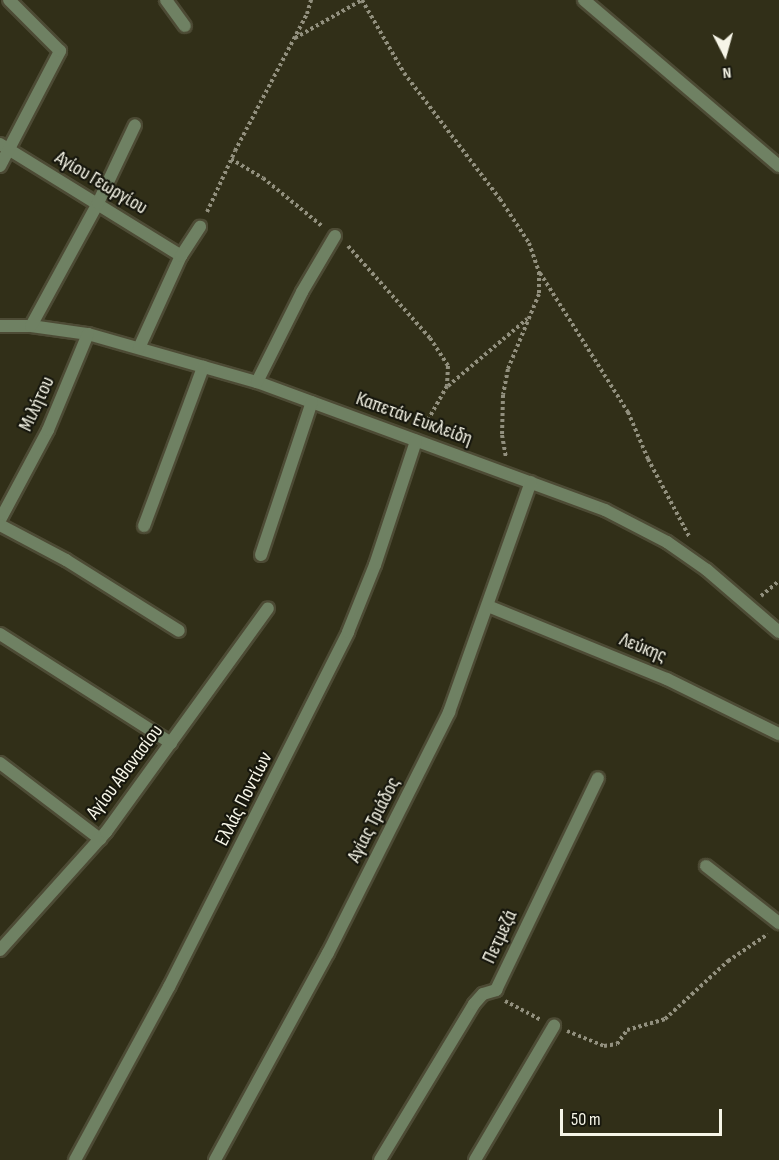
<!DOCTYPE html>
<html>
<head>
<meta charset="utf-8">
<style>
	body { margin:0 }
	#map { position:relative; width:779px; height:1160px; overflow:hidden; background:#312f18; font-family:"Sofia Sans Condensed",sans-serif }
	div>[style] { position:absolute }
	.path>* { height:4px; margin-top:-2px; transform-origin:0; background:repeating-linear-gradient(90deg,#92907e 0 3px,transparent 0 6px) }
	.roads { filter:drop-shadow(2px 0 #4d4b35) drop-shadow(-2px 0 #4d4b35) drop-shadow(0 2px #4d4b35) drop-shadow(0 -2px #4d4b35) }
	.service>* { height:12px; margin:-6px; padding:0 6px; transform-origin:6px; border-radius:6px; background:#6f8163 }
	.minor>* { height:12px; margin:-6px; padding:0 6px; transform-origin:6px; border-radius:6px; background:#6f8163 }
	span { translate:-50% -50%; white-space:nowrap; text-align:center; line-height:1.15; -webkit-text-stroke:4.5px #17170d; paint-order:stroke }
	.street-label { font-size:20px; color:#f6f5e7 }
	.north { position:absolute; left:695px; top:24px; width:60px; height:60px; -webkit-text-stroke:4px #17170d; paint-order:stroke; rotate:174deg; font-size:16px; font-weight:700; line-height:24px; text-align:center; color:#f6f5e7 }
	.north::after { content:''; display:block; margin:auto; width:21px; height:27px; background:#f6f5e7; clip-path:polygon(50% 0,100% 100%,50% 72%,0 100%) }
	.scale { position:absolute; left:560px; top:1109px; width:162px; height:27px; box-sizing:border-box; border:3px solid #f6f5e7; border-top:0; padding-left:8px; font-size:18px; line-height:21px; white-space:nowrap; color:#f6f5e7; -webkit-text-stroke:4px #17170d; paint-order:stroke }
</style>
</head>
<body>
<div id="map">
	<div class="path">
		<i style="left:362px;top:0;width:84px;rotate:60.1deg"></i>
		<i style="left:404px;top:73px;width:158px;rotate:52.7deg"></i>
		<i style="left:500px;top:199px;width:53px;rotate:56.6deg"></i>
		<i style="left:529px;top:243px;width:31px;rotate:71deg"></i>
		<i style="left:539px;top:272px;width:22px;rotate:90deg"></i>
		<i style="left:539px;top:294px;width:81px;rotate:112.5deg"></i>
		<i style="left:508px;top:369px;width:26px;rotate:101deg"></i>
		<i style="left:503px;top:395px;width:40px;rotate:91.4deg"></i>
		<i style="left:502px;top:435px;width:22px;rotate:80deg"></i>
		<i style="left:295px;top:38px;width:77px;rotate:-29.6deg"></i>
		<i style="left:231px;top:159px;width:37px;rotate:31deg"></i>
		<i style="left:263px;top:178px;width:77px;rotate:39.2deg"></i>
		<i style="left:207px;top:212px;width:67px;rotate:-65.3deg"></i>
		<i style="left:235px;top:151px;width:155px;rotate:-62.3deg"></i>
		<i style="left:307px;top:14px;width:15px;rotate:-74deg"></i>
		<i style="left:348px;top:246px;width:123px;rotate:48.3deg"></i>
		<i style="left:430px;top:338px;width:33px;rotate:57deg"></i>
		<i style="left:448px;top:366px;width:20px;rotate:93deg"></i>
		<i style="left:447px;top:386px;width:47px;rotate:119.3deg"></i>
		<i style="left:540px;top:273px;width:165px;rotate:57.7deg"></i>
		<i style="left:628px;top:412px;width:51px;rotate:66.9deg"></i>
		<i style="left:648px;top:459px;width:89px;rotate:62deg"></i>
		<i style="left:448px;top:386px;width:104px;rotate:-40.3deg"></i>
		<i style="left:761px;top:596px;width:23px;rotate:-40deg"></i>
		<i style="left:505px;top:1001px;width:41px;rotate:27.8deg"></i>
		<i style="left:567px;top:1031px;width:40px;rotate:22deg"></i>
		<i style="left:604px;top:1046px;width:13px;rotate:-9deg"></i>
		<i style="left:617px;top:1044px;width:17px;rotate:-54deg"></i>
		<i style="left:627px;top:1030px;width:40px;rotate:-16deg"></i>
		<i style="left:665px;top:1019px;width:86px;rotate:-42.6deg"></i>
		<i style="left:728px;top:961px;width:48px;rotate:-34deg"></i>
	</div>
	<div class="roads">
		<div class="service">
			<i style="left:584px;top:0;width:256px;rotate:40.4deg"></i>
		</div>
		<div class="minor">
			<i style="left:166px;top:0;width:32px;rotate:54deg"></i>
			<i style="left:0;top:144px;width:213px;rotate:31.7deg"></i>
			<i style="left:0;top:166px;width:130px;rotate:-62.4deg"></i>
			<i style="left:60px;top:51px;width:72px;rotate:-135deg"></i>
			<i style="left:0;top:326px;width:31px"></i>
			<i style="left:31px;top:326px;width:58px;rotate:8deg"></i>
			<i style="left:88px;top:334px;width:176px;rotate:15.9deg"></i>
			<i style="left:257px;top:382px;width:371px;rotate:20.2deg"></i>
			<i style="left:605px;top:510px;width:70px;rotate:27.3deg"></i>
			<i style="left:667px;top:542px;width:49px;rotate:35deg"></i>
			<i style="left:707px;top:570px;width:95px;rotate:40.7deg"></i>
			<i style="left:31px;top:326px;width:140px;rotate:-61.4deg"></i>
			<i style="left:98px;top:203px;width:86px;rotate:-64.6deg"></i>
			<i style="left:139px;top:348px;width:101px;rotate:-65.5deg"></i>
			<i style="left:181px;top:256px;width:35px;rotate:-57deg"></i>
			<i style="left:257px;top:382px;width:101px;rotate:-63.4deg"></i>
			<i style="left:302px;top:292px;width:65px;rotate:-59.5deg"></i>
			<i style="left:0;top:520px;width:102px;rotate:-61.9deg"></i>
			<i style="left:48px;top:430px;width:104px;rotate:-67.4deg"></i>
			<i style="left:0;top:525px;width:75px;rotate:27.9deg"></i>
			<i style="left:66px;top:560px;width:133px;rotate:32.1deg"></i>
			<i style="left:144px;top:526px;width:170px;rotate:-69.6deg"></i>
			<i style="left:261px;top:555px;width:161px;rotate:-71.6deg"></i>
			<i style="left:488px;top:606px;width:193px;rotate:22.2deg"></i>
			<i style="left:667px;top:679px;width:125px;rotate:26.2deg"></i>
			<i style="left:0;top:634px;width:203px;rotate:32.5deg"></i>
			<i style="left:0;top:763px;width:126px;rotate:37.2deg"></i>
			<i style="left:706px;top:866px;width:93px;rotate:38deg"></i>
			<i style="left:0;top:950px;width:159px;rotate:-48.1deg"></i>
			<i style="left:106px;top:832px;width:276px;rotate:-54.1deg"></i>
			<i style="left:75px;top:1160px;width:197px;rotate:-61.5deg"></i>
			<i style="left:169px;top:987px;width:398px;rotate:-63.2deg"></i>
			<i style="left:348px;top:632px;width:72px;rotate:-68.1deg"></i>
			<i style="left:375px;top:565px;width:131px;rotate:-71.7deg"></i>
			<i style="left:215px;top:1160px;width:236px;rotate:-61.4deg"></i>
			<i style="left:328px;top:953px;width:270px;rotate:-63.3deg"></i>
			<i style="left:449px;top:712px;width:244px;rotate:-70.4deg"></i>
			<i style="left:380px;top:1160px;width:182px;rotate:-58.9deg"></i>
			<i style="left:474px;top:1004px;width:13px;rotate:-48deg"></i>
			<i style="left:483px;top:994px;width:14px;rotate:-17deg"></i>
			<i style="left:496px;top:990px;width:235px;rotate:-64.3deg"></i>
			<i style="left:475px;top:1160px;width:156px;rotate:-59.5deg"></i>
		</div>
	</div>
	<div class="street-label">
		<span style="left:101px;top:183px;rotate:31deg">Αγίου Γεωργίου</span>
		<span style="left:37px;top:404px;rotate:-65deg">Μιλήτου</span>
		<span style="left:414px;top:419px;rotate:20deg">Καπετάν Ευκλείδη</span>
		<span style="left:643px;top:648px;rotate:22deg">Λεύκης</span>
		<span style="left:125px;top:772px;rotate:-53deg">Αγίου Αθανασίου</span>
		<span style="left:244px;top:799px;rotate:-63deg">Ελλάς Ποντίων</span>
		<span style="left:374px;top:820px;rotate:-63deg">Αγίας Τριάδος</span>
		<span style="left:500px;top:937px;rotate:-65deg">Πετμεζά</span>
	</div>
	<div class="north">N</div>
	<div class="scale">50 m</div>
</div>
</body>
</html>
